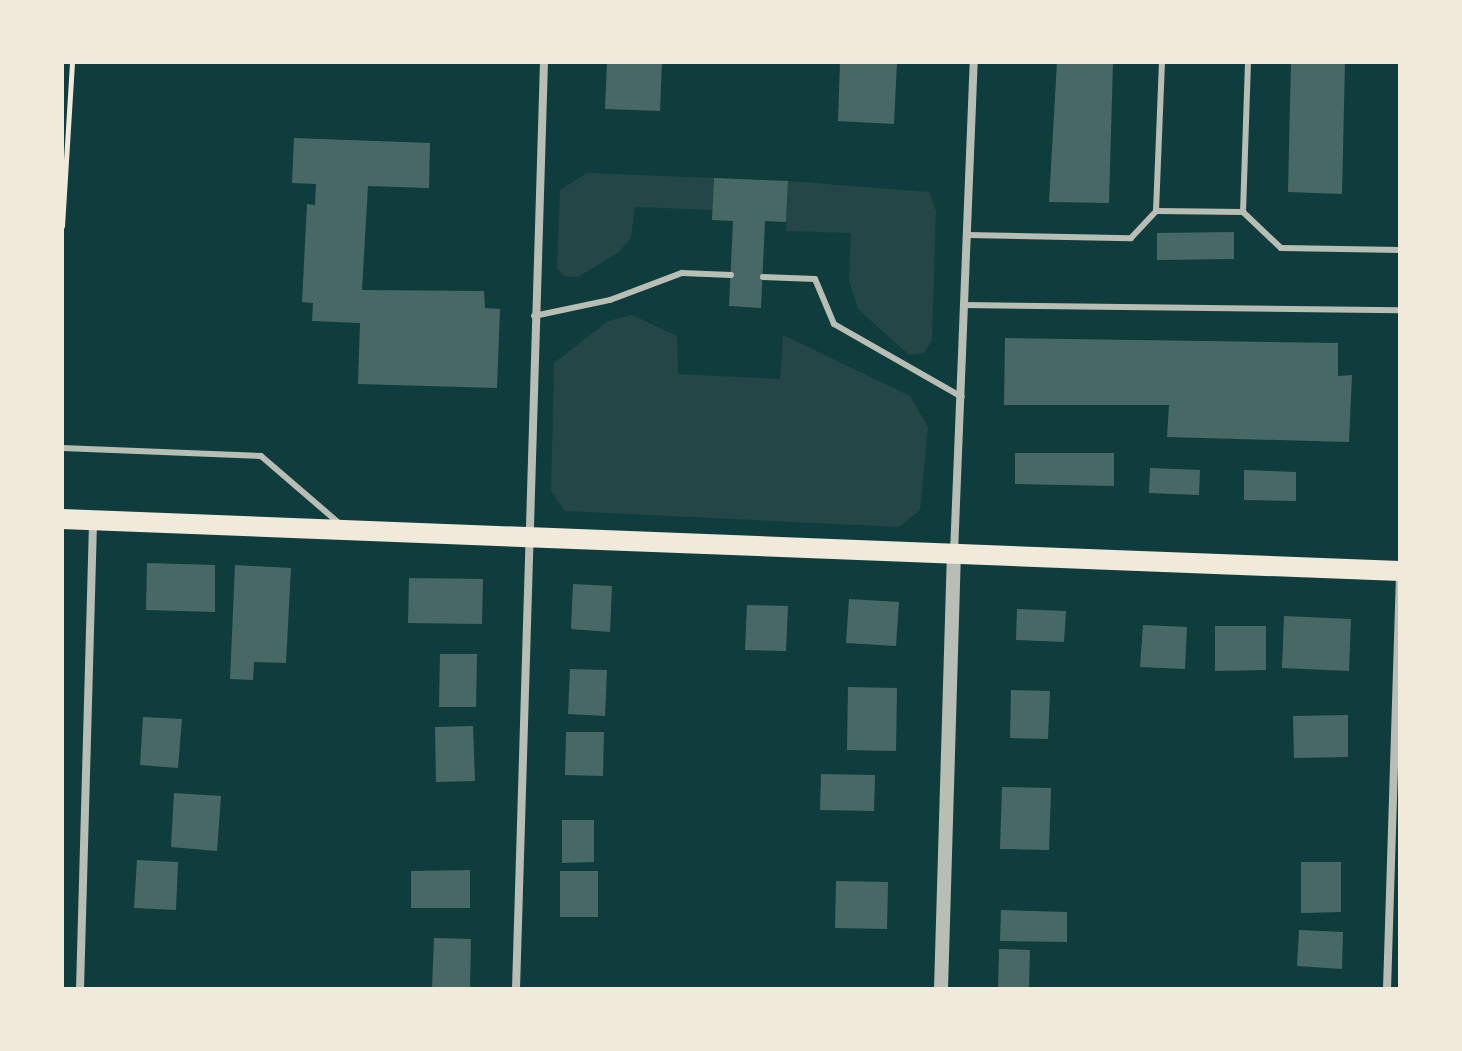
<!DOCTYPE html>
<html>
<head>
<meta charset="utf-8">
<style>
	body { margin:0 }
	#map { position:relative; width:1462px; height:1051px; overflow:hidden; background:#0f3d3e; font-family:Barlow,sans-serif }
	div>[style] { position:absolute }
	.green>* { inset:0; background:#244646 }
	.building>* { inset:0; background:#486865 }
	.path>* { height:5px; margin:-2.5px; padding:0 2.5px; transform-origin:2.5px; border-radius:2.5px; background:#f1e9da }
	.service>* { height:6px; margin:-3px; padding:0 3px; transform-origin:3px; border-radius:3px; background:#b8beb3 }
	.minor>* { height:8px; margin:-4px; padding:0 4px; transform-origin:4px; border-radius:4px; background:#b8beb3 }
	.tertiary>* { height:14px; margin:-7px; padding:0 7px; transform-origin:7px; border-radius:7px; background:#b8beb3 }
	.primary>* { height:20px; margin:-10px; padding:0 10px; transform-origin:10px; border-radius:10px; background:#f1e9da }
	span { translate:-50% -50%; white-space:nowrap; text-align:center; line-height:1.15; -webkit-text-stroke:8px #f1e9da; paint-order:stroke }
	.frame { position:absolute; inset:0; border:64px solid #f1e9da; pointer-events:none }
</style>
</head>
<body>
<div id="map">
	<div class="green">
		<i style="clip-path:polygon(587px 173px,714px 178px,713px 210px,635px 207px,631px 238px,619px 252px,578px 277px,564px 276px,557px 268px,560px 190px)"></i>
		<i style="clip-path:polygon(788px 181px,929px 192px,936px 211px,932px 340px,924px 353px,909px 355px,858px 309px,849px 280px,851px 233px,786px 231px)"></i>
		<i style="clip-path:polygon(632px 315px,677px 336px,678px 374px,780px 379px,783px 335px,910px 396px,928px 427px,920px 510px,899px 527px,565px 511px,551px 491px,554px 363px,608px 321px)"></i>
	</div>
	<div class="building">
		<i style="clip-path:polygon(607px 62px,662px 62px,660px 111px,605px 109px)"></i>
		<i style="clip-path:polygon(840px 62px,897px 62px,894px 124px,838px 121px)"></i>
		<i style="clip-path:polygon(1057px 62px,1113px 62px,1109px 203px,1049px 202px)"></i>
		<i style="clip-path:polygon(1291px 62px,1345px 62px,1342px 194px,1288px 192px)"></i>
		<i style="clip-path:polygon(294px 138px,430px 143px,429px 188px,368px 186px,362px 290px,484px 291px,485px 308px,500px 309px,497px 388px,358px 384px,360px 323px,312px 321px,313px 303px,302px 302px,307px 204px,315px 205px,316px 184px,292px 183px)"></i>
		<i style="clip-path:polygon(714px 178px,788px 181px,786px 222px,765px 221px,761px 308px,729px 306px,733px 221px,712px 220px)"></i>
		<i style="clip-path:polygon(1234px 232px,1234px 259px,1157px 260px,1157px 233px)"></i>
		<i style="clip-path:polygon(1005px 338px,1338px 343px,1338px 376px,1352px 375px,1349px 442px,1167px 437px,1169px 405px,1004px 405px)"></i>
		<i style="clip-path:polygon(1015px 453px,1114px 453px,1114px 486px,1015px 484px)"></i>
		<i style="clip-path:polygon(1150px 468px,1200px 470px,1199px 495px,1149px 493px)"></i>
		<i style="clip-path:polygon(1244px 470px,1296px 472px,1296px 501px,1244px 500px)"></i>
		<i style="clip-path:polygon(147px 563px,215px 565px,215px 612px,146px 610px)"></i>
		<i style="clip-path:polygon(235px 565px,291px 568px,286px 663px,254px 662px,253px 680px,230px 679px)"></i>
		<i style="clip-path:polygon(409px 578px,483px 579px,482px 624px,408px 623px)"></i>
		<i style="clip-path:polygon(573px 584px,612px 586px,610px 632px,571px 629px)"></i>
		<i style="clip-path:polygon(849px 599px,899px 602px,896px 646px,846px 643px)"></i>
		<i style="clip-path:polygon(747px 605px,788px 606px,786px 651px,745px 650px)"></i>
		<i style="clip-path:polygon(1017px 609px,1066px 611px,1064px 642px,1016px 640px)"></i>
		<i style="clip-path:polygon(1284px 616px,1351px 619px,1349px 671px,1282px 668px)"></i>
		<i style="clip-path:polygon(1143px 625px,1187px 627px,1185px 669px,1140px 667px)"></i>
		<i style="clip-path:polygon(1215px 626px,1266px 626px,1266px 670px,1215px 671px)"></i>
		<i style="clip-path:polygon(440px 654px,477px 654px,476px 707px,439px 707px)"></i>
		<i style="clip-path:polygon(570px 669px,607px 670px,605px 716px,568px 714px)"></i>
		<i style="clip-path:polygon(848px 687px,897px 688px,896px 751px,847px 750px)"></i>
		<i style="clip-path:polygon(1011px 690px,1050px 691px,1048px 739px,1010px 738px)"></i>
		<i style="clip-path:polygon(1348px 715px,1348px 757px,1294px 758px,1293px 716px)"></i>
		<i style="clip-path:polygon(143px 717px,182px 719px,178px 768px,140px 765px)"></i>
		<i style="clip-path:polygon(473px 726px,475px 781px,436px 782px,435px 727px)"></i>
		<i style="clip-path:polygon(566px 732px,604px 732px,603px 776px,565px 775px)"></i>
		<i style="clip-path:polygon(821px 774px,875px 775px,874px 811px,820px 810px)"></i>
		<i style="clip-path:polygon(1002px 787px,1051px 788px,1049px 850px,1000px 849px)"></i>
		<i style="clip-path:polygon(174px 793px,221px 796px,217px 851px,171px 847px)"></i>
		<i style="clip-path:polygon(562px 820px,594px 820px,594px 862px,562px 863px)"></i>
		<i style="clip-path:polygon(137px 860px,178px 862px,176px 910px,134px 908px)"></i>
		<i style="clip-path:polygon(1301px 862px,1341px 862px,1341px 912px,1301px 913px)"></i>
		<i style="clip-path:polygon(470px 870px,470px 908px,411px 908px,411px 871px)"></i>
		<i style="clip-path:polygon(560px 871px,598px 871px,598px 917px,560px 917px)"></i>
		<i style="clip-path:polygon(836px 881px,888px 882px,887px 929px,835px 928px)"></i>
		<i style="clip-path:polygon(1001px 910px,1067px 912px,1067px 942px,1000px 941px)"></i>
		<i style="clip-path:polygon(1299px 930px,1343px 932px,1342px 969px,1297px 966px)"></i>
		<i style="clip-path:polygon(434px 938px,471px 939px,470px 989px,432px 988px)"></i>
		<i style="clip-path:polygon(999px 949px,1030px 950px,1029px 989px,998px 989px)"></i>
	</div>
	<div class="path">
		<i style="left:62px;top:226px;width:164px;rotate:-86.5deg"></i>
	</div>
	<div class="service">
		<i style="left:1248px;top:62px;width:150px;rotate:91.9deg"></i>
		<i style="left:1243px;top:212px;width:52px;rotate:43.5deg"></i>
		<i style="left:1281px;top:248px;width:119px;rotate:1deg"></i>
		<i style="left:1156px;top:211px;width:87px;rotate:0.7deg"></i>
		<i style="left:968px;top:235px;width:163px;rotate:1.1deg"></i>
		<i style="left:1131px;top:238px;width:37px;rotate:-47deg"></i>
		<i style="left:1156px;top:211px;width:149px;rotate:-87.7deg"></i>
		<i style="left:763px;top:277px;width:52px;rotate:2.2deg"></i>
		<i style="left:815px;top:279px;width:49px;rotate:67.1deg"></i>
		<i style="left:834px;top:324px;width:147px;rotate:29.7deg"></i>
		<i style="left:964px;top:305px;width:436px;rotate:0.7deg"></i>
		<i style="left:534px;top:316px;width:78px;rotate:-11.9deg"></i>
		<i style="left:610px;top:300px;width:77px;rotate:-20.6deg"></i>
		<i style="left:682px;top:273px;width:49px;rotate:2.3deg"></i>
		<i style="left:62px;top:448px;width:199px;rotate:2.3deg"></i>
		<i style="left:261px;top:456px;width:103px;rotate:40.7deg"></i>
	</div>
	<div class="minor">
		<i style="left:954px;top:553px;width:491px;rotate:-87.7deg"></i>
		<i style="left:80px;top:989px;width:468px;rotate:-88.4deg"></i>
		<i style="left:516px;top:989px;width:927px;rotate:-88.27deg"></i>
		<i style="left:1387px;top:989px;width:410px;rotate:-88.2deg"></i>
	</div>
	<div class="tertiary">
		<i style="left:941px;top:989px;width:436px;rotate:-88.3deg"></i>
	</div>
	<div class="primary">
		<i style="left:62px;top:519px;width:1339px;rotate:2.23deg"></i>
	</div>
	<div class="frame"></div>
</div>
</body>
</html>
